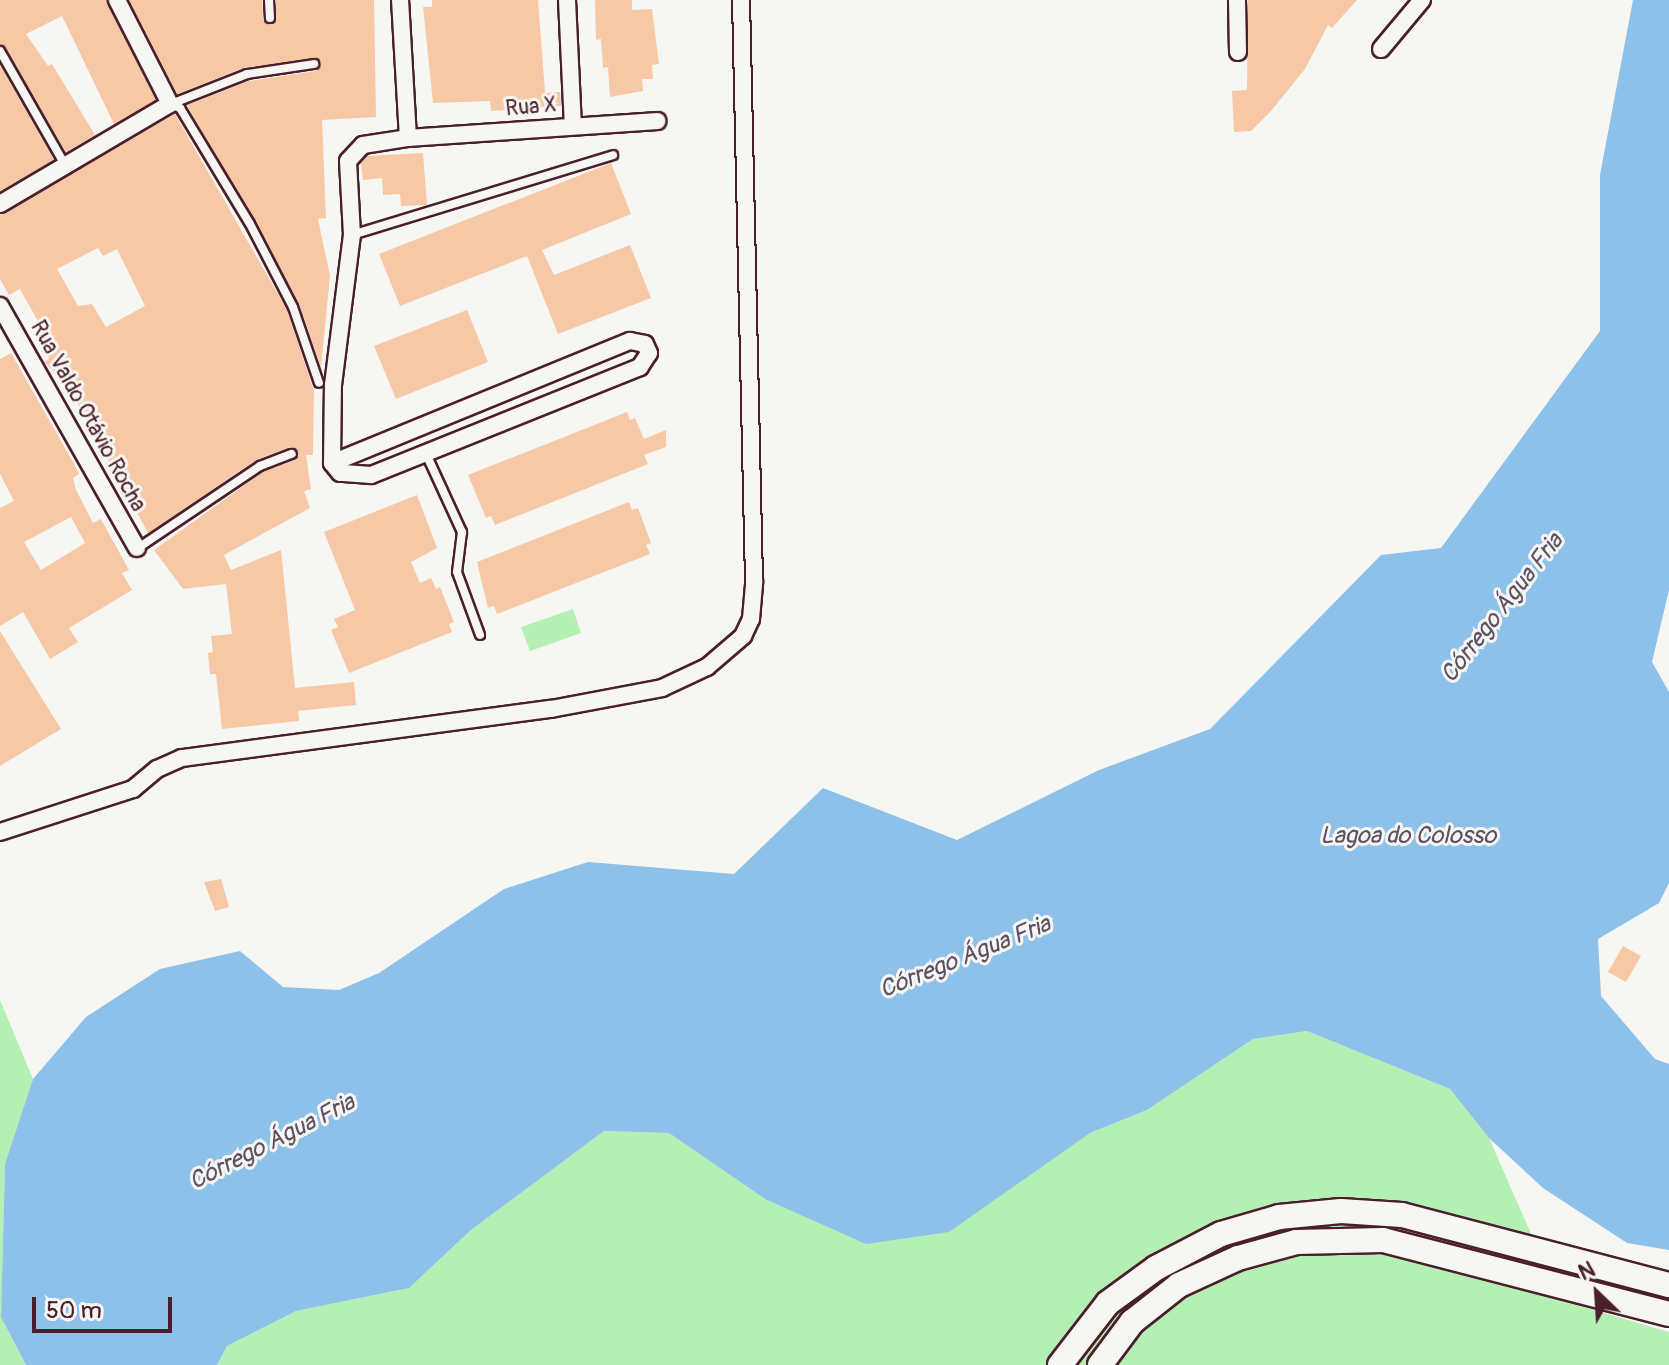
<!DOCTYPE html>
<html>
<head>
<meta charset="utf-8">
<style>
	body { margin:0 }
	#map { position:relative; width:1669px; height:1365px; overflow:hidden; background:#f6f6f2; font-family:Pangolin,sans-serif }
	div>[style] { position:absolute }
	.green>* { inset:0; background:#b4efb4 }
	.water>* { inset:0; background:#8dc1ea }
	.building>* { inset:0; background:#f7c8a6 }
	.roads { filter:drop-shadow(2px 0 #4a1f2b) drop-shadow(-2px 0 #4a1f2b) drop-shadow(0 2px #4a1f2b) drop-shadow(0 -2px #4a1f2b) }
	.lane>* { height:8px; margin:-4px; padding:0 4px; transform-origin:4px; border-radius:4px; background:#f6f6f2 }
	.street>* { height:16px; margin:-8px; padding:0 8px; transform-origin:8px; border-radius:8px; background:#f6f6f2 }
	.secondary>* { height:24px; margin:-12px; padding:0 12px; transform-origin:12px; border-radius:12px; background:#f6f6f2 }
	span { translate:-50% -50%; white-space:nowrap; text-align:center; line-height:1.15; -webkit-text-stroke:6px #f6f6f2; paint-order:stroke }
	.street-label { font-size:22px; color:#4a1f2b }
	.water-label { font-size:24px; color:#5e5064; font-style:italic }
	.north { position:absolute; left:1557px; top:1253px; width:80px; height:80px; -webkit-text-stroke:6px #f6f6f2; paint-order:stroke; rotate:335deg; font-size:22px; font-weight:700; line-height:32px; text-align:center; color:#4a1f2b }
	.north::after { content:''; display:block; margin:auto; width:28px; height:36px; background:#4a1f2b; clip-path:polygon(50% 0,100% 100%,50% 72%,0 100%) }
	.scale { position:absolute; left:32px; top:1297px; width:140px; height:36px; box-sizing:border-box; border:4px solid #4a1f2b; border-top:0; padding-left:10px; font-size:24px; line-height:28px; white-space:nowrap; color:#4a1f2b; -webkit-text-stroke:6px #f6f6f2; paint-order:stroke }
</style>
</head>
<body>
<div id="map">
	<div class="green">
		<i style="clip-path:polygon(573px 609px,581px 633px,530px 651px,521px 627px)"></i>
		<i style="clip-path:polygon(0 1000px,33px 1079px,5px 1165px,1px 1317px,26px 1365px,0 1365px)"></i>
		<i style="clip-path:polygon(1307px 1031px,1450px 1089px,1489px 1138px,1560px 1300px,1669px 1332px,1669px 1365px,217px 1365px,227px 1346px,296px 1311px,409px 1288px,471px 1230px,604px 1131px,669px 1133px,765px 1199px,1090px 1133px,1147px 1110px,1253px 1039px)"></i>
	</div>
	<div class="water">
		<i style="clip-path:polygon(1633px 0,1669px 0,1669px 590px,1652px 662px,1669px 692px,1669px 883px,1659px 903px,1598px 939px,1601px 996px,1655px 1059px,1669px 1064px,1669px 1250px,1627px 1243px,1543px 1188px,1489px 1138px,1450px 1089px,1307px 1031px,1253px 1039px,1147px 1110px,1090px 1133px,949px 1232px,866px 1244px,765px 1199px,669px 1133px,604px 1131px,471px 1230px,409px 1288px,296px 1311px,227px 1346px,217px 1365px,26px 1365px,1px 1317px,5px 1164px,33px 1079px,86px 1017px,160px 969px,240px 951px,283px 987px,339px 990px,379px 973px,504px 889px,588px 862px,734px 874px,823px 788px,957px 840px,1099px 770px,1210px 729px,1381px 555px,1441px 548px,1600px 331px,1600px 175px)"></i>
	</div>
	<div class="building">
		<i style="clip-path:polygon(0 0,106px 0,156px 100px,114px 124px,62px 16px,26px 34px,48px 66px,52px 64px,95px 135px,66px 152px,0 44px)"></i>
		<i style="clip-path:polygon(129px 0,262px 0,263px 19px,270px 25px,276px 20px,276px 0,374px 0,376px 117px,322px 120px,326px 218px,318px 219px,330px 276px,321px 367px,299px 304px,187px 105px,249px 81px,316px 71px,320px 60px,246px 67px,177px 94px)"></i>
		<i style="clip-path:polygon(432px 0,538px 0,545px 93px,560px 92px,561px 106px,491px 111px,490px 101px,433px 103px,423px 7px,432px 7px)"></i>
		<i style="clip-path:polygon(595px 0,632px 0,632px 10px,652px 9px,659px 64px,652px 65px,653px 79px,642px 79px,643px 91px,610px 97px,608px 67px,603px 68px,601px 39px,596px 40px)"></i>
		<i style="clip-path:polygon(1248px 0,1357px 0,1332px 28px,1328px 25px,1305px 69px,1271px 111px,1251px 131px,1234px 132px,1232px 91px,1247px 90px)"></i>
		<i style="clip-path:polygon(0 65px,54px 160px,0 191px)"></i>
		<i style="clip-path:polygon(evenodd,175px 114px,287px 310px,314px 391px,313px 455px,306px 455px,311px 489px,304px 491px,310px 508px,224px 555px,231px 570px,281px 550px,295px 688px,354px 682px,356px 705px,298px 711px,299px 721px,222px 729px,216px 674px,210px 674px,208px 653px,213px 652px,211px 636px,232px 634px,226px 584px,183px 589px,154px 550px,263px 472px,295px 460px,298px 451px,290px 447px,256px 460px,148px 533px,66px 383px,44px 362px,49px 359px,34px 326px,39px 323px,20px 289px,9px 295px,0 279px,0 215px,175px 114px,98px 248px,103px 256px,117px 249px,145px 306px,106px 327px,92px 304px,78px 306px,57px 269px,98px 248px)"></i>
		<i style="clip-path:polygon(423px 153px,427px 205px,401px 206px,400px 194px,383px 195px,382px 178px,363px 180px,361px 163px,368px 156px)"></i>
		<i style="clip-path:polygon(611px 163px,631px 214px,542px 250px,554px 275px,630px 245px,651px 298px,558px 334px,527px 256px,400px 306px,379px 254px)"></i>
		<i style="clip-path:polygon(467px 310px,488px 362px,396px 399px,374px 346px)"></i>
		<i style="clip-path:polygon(evenodd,11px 353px,73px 462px,79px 474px,73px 478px,76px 490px,93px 523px,101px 519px,129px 570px,122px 573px,132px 590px,69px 628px,78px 642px,50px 659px,23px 612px,0 626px,0 508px,14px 501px,0 474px,0 359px,11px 353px,71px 517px,85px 543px,41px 570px,24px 542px,71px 517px)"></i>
		<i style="clip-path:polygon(627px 412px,630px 420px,635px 418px,644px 439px,666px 430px,666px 447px,644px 455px,648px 464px,495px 525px,491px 516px,486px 518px,468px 475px)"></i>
		<i style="clip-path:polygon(417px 495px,437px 548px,411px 562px,420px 583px,431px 578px,436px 589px,440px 587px,454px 622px,449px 624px,452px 632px,349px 673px,331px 630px,338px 627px,334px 619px,355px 610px,324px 532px)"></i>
		<i style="clip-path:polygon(629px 502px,632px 510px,638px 508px,651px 543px,646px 545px,650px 554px,497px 614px,494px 606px,488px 608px,477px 562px)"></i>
		<i style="clip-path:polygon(0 631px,61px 729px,0 766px)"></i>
		<i style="clip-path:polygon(221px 879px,229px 907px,215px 911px,204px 882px)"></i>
		<i style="clip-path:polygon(1623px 946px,1641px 956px,1626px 982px,1608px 972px)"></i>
	</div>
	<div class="roads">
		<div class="lane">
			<i style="left:269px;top:0;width:18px;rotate:87deg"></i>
			<i style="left:0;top:51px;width:131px;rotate:60.3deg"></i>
			<i style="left:170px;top:104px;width:11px;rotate:22deg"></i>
			<i style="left:180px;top:108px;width:135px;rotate:58.9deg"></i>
			<i style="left:250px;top:224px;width:93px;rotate:62.6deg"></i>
			<i style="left:293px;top:307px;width:80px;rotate:71.1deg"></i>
			<i style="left:171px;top:104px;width:82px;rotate:-21.5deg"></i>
			<i style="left:247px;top:74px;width:68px;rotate:-8.5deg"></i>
			<i style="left:352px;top:235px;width:273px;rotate:-17deg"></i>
			<i style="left:427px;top:456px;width:84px;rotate:65.3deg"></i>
			<i style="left:462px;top:532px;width:40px;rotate:97.1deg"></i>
			<i style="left:457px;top:572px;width:67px;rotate:69.9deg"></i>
			<i style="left:138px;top:548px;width:147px;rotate:-33.9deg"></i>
			<i style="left:260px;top:466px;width:34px;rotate:-21deg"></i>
		</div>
		<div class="street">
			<i style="left:567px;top:0;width:125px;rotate:87.3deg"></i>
			<i style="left:1237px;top:0;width:52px;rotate:88.9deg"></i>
			<i style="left:1381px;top:49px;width:64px;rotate:-50.1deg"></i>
			<i style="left:408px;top:138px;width:250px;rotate:-3.9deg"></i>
			<i style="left:0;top:204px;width:197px;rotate:-30.5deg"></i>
			<i style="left:170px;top:104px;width:117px;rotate:-117deg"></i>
			<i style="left:0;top:306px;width:278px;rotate:60.5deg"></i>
			<i style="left:332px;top:463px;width:322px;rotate:-22.3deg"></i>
			<i style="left:630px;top:341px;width:15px;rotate:11deg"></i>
			<i style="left:645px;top:344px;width:10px;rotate:66deg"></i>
			<i style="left:649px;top:353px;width:17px;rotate:123deg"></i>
			<i style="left:640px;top:367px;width:290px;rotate:158.1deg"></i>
			<i style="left:371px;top:475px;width:31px;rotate:-176deg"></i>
			<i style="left:340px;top:473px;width:13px;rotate:-129deg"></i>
			<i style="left:332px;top:463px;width:78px;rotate:-89.3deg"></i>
			<i style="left:333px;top:385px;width:151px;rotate:-82.8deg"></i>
			<i style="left:352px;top:235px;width:74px;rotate:-93.1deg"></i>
			<i style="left:348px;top:161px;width:22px;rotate:-47deg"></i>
			<i style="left:363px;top:145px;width:46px;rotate:-8.8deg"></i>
			<i style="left:408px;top:138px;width:138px;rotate:-93.3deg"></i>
			<i style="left:0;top:832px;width:140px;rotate:-17.9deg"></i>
			<i style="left:133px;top:789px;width:31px;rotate:-40deg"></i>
			<i style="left:157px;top:769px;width:27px;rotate:-24deg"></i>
			<i style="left:182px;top:758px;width:372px;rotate:-7.6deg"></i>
			<i style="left:551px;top:709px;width:113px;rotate:-10.7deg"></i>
			<i style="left:662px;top:688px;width:50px;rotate:-25deg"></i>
			<i style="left:707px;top:667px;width:48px;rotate:-40.7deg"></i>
			<i style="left:743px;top:636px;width:19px;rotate:-65deg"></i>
			<i style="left:751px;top:619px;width:38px;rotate:-85deg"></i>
			<i style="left:754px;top:581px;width:581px;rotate:-91.28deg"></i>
		</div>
		<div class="secondary">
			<i style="left:1060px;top:1365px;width:78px;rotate:-52.3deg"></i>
			<i style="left:1108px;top:1303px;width:59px;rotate:-36.1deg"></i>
			<i style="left:1156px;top:1268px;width:73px;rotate:-27.6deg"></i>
			<i style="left:1221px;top:1234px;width:60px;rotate:-16.3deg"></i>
			<i style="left:1279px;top:1217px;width:62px;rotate:-5.5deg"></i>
			<i style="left:1341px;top:1211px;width:61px;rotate:3.8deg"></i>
			<i style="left:1402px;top:1215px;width:276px;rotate:14.7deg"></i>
			<i style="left:1100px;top:1365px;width:54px;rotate:-53.3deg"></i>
			<i style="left:1132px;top:1322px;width:60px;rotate:-38.2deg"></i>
			<i style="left:1179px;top:1285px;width:65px;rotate:-24.6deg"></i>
			<i style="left:1238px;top:1258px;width:60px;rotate:-15.4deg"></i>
			<i style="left:1296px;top:1242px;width:87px;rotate:-1.3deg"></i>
			<i style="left:1383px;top:1240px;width:295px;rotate:14.5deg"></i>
		</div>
	</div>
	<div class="street-label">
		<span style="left:531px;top:107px;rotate:-5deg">Rua X</span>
		<span style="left:88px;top:416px;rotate:61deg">Rua Valdo Otávio Rocha</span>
	</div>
	<div class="water-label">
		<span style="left:1502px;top:608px;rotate:-52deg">Córrego Água Fria</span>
		<span style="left:1408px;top:836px">Lagoa do Colosso</span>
		<span style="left:965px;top:957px;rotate:-22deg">Córrego Água Fria</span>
		<span style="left:272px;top:1142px;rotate:-27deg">Córrego Água Fria</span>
	</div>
	<div class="north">N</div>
	<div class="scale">50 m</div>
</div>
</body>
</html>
